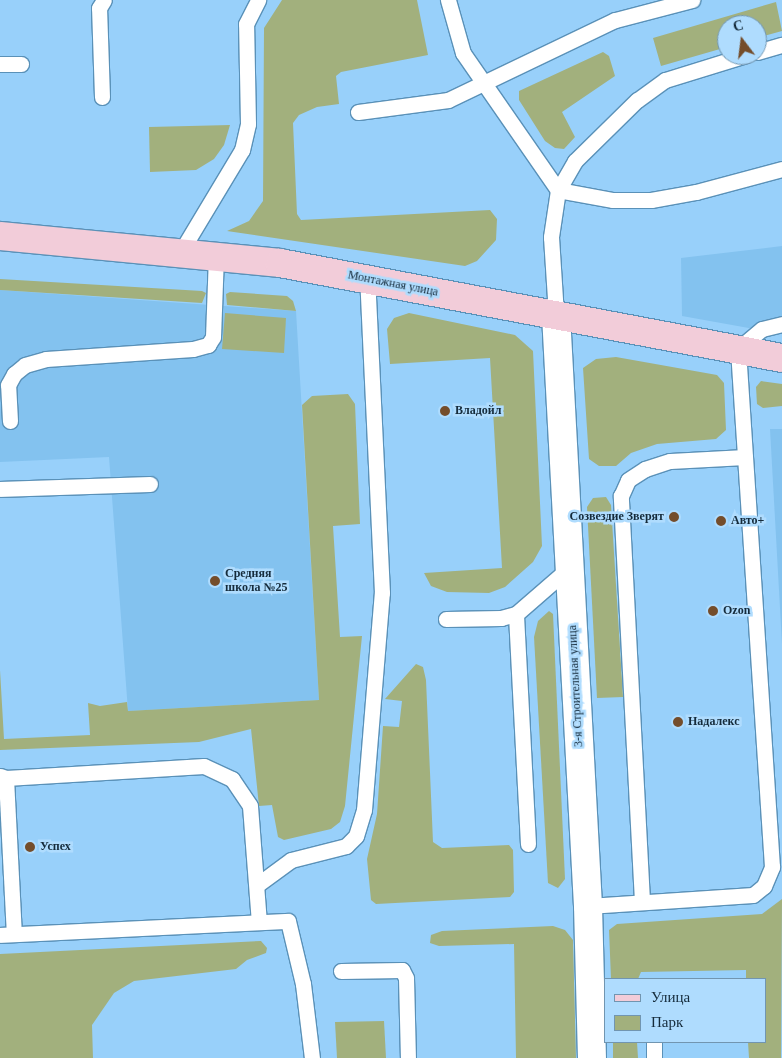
<!DOCTYPE html>
<html>
<head>
<meta charset="utf-8">
<style>
	body { margin:0 }
	#map { position:relative; width:782px; height:1058px; overflow:hidden; background:#98d0fa; font-family:"Times New Roman",serif }
	div>[style] { position:absolute }
	.built>* { inset:0; background:#83c2ef }
	.green>* { inset:0; background:#a2b07d }
	.roads { filter:drop-shadow(1px 0 #5a91b8) drop-shadow(-1px 0 #5a91b8) drop-shadow(0 1px #5a91b8) drop-shadow(0 -1px #5a91b8) }
	.lane>* { height:15px; margin:-7.5px; padding:0 7.5px; transform-origin:7.5px; border-radius:7.5px; background:#fff }
	.street>* { height:28px; margin:-14px; padding:0 14px; transform-origin:14px; border-radius:14px; background:#fff }
	.secondary>* { height:28px; margin:-14px; padding:0 14px; transform-origin:14px; border-radius:14px; background:#f2ccd9 }
	.dots>* { width:14px; height:14px; translate:-50% -50%; box-sizing:border-box; border:2px solid #afdcfe; border-radius:50% }
	span { translate:-50% -50%; white-space:nowrap; text-align:center; line-height:1.15; -webkit-text-stroke:5px #afdcfe; paint-order:stroke }
	.street-label { font-size:12px; color:#152b3b }
	.poi-label { font-size:12px; color:#152b3b; font-weight:700 }
	.left { translate:0 -50%; text-align:left }
	.right { translate:-100% -50%; text-align:right }
	.legend { position:absolute; left:604px; top:978px; width:162px; height:65px; box-sizing:border-box; background:#afdcfe; border:1px solid #7195b0; margin:0; padding:6px 9px; list-style:none; font-size:15px; color:#152b3b }
	.legend li { display:flex; align-items:center; gap:10px; height:25px }
	.legend b { width:25px; border:1px solid #7195b0 }
	.north { position:absolute; left:717px; top:15px; width:50px; height:50px; box-sizing:border-box; background:#afdcfe; border:1px solid #7195b0; border-radius:50%; rotate:345deg; font-size:14px; font-weight:700; line-height:20px; text-align:center; color:#152b3b }
	.north::after { content:''; display:block; margin:auto; width:18px; height:22px; background:#744d2b; clip-path:polygon(50% 0,100% 100%,50% 72%,0 100%) }
</style>
</head>
<body>
<div id="map">
	<div class="built">
		<i style="clip-path:polygon(782px 246px,782px 334px,682px 316px,681px 258px)"></i>
		<i style="clip-path:polygon(0 290px,296px 311px,319px 700px,128px 711px,109px 457px,0 462px)"></i>
		<i style="clip-path:polygon(770px 429px,782px 429px,782px 644px)"></i>
	</div>
	<div class="green">
		<i style="clip-path:polygon(282px 0,417px 0,428px 55px,341px 72px,336px 76px,339px 104px,317px 107px,299px 115px,293px 123px,297px 214px,301px 220px,490px 210px,497px 219px,496px 240px,477px 261px,465px 266px,227px 231px,249px 221px,263px 201px,264px 28px)"></i>
		<i style="clip-path:polygon(776px 2px,782px 31px,757px 38px,757px 25px,727px 25px,727px 47px,661px 66px,653px 38px)"></i>
		<i style="clip-path:polygon(603px 52px,609px 56px,615px 76px,562px 112px,575px 137px,564px 149px,555px 148px,545px 141px,519px 100px,519px 91px)"></i>
		<i style="clip-path:polygon(230px 125px,224px 145px,214px 159px,196px 170px,150px 172px,149px 127px)"></i>
		<i style="clip-path:polygon(0 279px,202px 291px,206px 293px,202px 303px,0 290px)"></i>
		<i style="clip-path:polygon(230px 292px,287px 296px,293px 301px,296px 311px,227px 305px,226px 294px)"></i>
		<i style="clip-path:polygon(225px 313px,286px 318px,284px 353px,222px 349px)"></i>
		<i style="clip-path:polygon(409px 313px,515px 335px,533px 351px,542px 546px,533px 562px,505px 587px,489px 593px,447px 592px,431px 586px,424px 573px,502px 568px,490px 358px,390px 364px,387px 329px,394px 318px)"></i>
		<i style="clip-path:polygon(616px 357px,717px 375px,724px 383px,726px 430px,716px 439px,657px 444px,631px 453px,616px 466px,599px 466px,589px 459px,583px 368px,596px 359px)"></i>
		<i style="clip-path:polygon(761px 381px,782px 384px,782px 406px,763px 408px,757px 404px,756px 387px)"></i>
		<i style="clip-path:polygon(348px 394px,355px 404px,360px 524px,333px 526px,340px 637px,362px 636px,345px 806px,340px 822px,331px 829px,284px 840px,278px 837px,272px 805px,259px 806px,251px 729px,199px 742px,0 750px,0 670px,4px 739px,90px 735px,88px 703px,100px 706px,127px 702px,128px 711px,319px 700px,302px 405px,312px 396px)"></i>
		<i style="clip-path:polygon(606px 497px,611px 505px,623px 697px,597px 698px,587px 507px,593px 498px)"></i>
		<i style="clip-path:polygon(549px 611px,553px 614px,565px 879px,558px 888px,548px 883px,534px 637px,538px 621px)"></i>
		<i style="clip-path:polygon(416px 664px,423px 667px,426px 680px,433px 842px,442px 848px,509px 845px,513px 850px,514px 892px,510px 897px,376px 904px,371px 900px,367px 859px,377px 814px,383px 726px,399px 727px,402px 701px,385px 699px)"></i>
		<i style="clip-path:polygon(782px 899px,781px 1058px,749px 1058px,748px 1042px,766px 1042px,766px 979px,746px 979px,746px 970px,641px 972px,638px 979px,611px 979px,609px 930px,617px 924px,762px 914px)"></i>
		<i style="clip-path:polygon(553px 926px,565px 930px,573px 940px,576px 1058px,516px 1058px,514px 944px,439px 946px,430px 943px,431px 935px,442px 931px)"></i>
		<i style="clip-path:polygon(261px 941px,267px 948px,266px 953px,247px 960px,236px 969px,134px 981px,114px 993px,92px 1025px,93px 1058px,0 1058px,0 954px)"></i>
		<i style="clip-path:polygon(384px 1021px,386px 1058px,337px 1058px,335px 1022px)"></i>
		<i style="clip-path:polygon(613px 1042px,637px 1042px,638px 1058px,613px 1058px)"></i>
	</div>
	<div class="roads">
		<div class="lane">
			<i style="left:448px;top:0;width:55px;rotate:74.2deg"></i>
			<i style="left:463px;top:53px;width:167px;rotate:55.3deg"></i>
			<i style="left:558px;top:190px;width:48px;rotate:98.5deg"></i>
			<i style="left:551px;top:237px;width:78px;rotate:86.3deg"></i>
			<i style="left:757px;top:52px;width:26px;rotate:-16deg"></i>
			<i style="left:746px;top:55px;width:85px;rotate:162.8deg"></i>
			<i style="left:665px;top:80px;width:34px;rotate:144deg"></i>
			<i style="left:637px;top:100px;width:87px;rotate:135.5deg"></i>
			<i style="left:575px;top:161px;width:34px;rotate:120deg"></i>
			<i style="left:558px;top:190px;width:56px;rotate:10.3deg"></i>
			<i style="left:613px;top:200px;width:38px"></i>
			<i style="left:651px;top:200px;width:46px;rotate:-10.1deg"></i>
			<i style="left:696px;top:192px;width:89px;rotate:-15deg"></i>
			<i style="left:0;top:64px;width:21px"></i>
			<i style="left:102px;top:97px;width:89px;rotate:-91.9deg"></i>
			<i style="left:99px;top:8px;width:9px;rotate:-58deg"></i>
			<i style="left:358px;top:112px;width:91px;rotate:-7.6deg"></i>
			<i style="left:448px;top:100px;width:185px;rotate:-25.6deg"></i>
			<i style="left:615px;top:20px;width:80px;rotate:-14.6deg"></i>
			<i style="left:180px;top:253px;width:120px;rotate:-59deg"></i>
			<i style="left:242px;top:150px;width:27px;rotate:-77deg"></i>
			<i style="left:248px;top:124px;width:100px;rotate:-91.1deg"></i>
			<i style="left:246px;top:24px;width:27px;rotate:-63deg"></i>
			<i style="left:10px;top:421px;width:36px;rotate:-93deg"></i>
			<i style="left:8px;top:385px;width:13px;rotate:-61deg"></i>
			<i style="left:14px;top:374px;width:14px;rotate:-39deg"></i>
			<i style="left:25px;top:365px;width:22px;rotate:-16deg"></i>
			<i style="left:46px;top:359px;width:147px;rotate:-3.9deg"></i>
			<i style="left:193px;top:349px;width:16px;rotate:-15deg"></i>
			<i style="left:208px;top:345px;width:9px;rotate:-58deg"></i>
			<i style="left:213px;top:337px;width:82px;rotate:-87.9deg"></i>
			<i style="left:0;top:489px;width:150px;rotate:-1.9deg"></i>
			<i style="left:446px;top:619px;width:55px;rotate:-1deg"></i>
			<i style="left:501px;top:618px;width:16px;rotate:-15deg"></i>
			<i style="left:0;top:776px;width:6px;rotate:18deg"></i>
			<i style="left:6px;top:778px;width:198px;rotate:-3.5deg"></i>
			<i style="left:204px;top:766px;width:31px;rotate:25deg"></i>
			<i style="left:232px;top:779px;width:32px;rotate:56deg"></i>
			<i style="left:250px;top:806px;width:116px;rotate:85.6deg"></i>
			<i style="left:6px;top:778px;width:156px;rotate:87.1deg"></i>
			<i style="left:528px;top:844px;width:230px;rotate:-93deg"></i>
			<i style="left:516px;top:614px;width:70px;rotate:-41deg"></i>
			<i style="left:257px;top:885px;width:42px;rotate:-36.3deg"></i>
			<i style="left:291px;top:860px;width:57px;rotate:-14.3deg"></i>
			<i style="left:346px;top:846px;width:14px;rotate:-45deg"></i>
			<i style="left:356px;top:836px;width:27px;rotate:-73deg"></i>
			<i style="left:364px;top:810px;width:218px;rotate:-85.3deg"></i>
			<i style="left:382px;top:593px;width:315px;rotate:-92.7deg"></i>
			<i style="left:642px;top:901px;width:406px;rotate:-93deg"></i>
			<i style="left:621px;top:496px;width:17px;rotate:-66deg"></i>
			<i style="left:628px;top:480px;width:20px;rotate:-33deg"></i>
			<i style="left:645px;top:469px;width:26px;rotate:-18deg"></i>
			<i style="left:670px;top:461px;width:75px;rotate:-3.1deg"></i>
			<i style="left:588px;top:906px;width:165px;rotate:-3.8deg"></i>
			<i style="left:753px;top:895px;width:14px;rotate:-39deg"></i>
			<i style="left:764px;top:886px;width:21px;rotate:-67deg"></i>
			<i style="left:772px;top:867px;width:519px;rotate:-93.76deg"></i>
			<i style="left:738px;top:349px;width:31px;rotate:-40deg"></i>
			<i style="left:762px;top:329px;width:21px;rotate:-14deg"></i>
			<i style="left:0;top:935px;width:288px;rotate:-2.8deg"></i>
			<i style="left:288px;top:921px;width:65px;rotate:76.6deg"></i>
			<i style="left:303px;top:984px;width:75px;rotate:83.1deg"></i>
			<i style="left:341px;top:971px;width:61px;rotate:-0.9deg"></i>
			<i style="left:402px;top:970px;width:9px;rotate:63deg"></i>
			<i style="left:406px;top:978px;width:80px;rotate:88.6deg"></i>
			<i style="left:654px;top:1042px;width:16px;rotate:90deg"></i>
		</div>
		<div class="street">
			<i style="left:556px;top:315px;width:592px;rotate:86.9deg"></i>
			<i style="left:588px;top:906px;width:152px;rotate:88.5deg"></i>
		</div>
		<div class="secondary">
			<i style="left:0;top:236px;width:281px;rotate:5.5deg"></i>
			<i style="left:280px;top:263px;width:511px;rotate:10.72deg"></i>
		</div>
	</div>
	<div class="dots">
		<i style="left:445px;top:411px;background:#744d2b"></i>
		<i style="left:674px;top:517px;background:#744d2b"></i>
		<i style="left:721px;top:521px;background:#744d2b"></i>
		<i style="left:215px;top:581px;background:#744d2b"></i>
		<i style="left:713px;top:611px;background:#744d2b"></i>
		<i style="left:678px;top:722px;background:#744d2b"></i>
		<i style="left:30px;top:847px;background:#744d2b"></i>
	</div>
	<div class="street-label">
		<span style="left:393px;top:284px;rotate:11deg">Монтажная улица</span>
		<span style="left:576px;top:686px;rotate:-93deg">3-я Строительная улица</span>
	</div>
	<div class="poi-label">
		<span class="left" style="left:455px;top:411px">Владойл</span>
		<span class="right" style="left:664px;top:517px">Созвездие Зверят</span>
		<span class="left" style="left:731px;top:521px">Авто+</span>
		<span class="left" style="left:225px;top:581px">Средняя<br>школа №25</span>
		<span class="left" style="left:723px;top:611px">Ozon</span>
		<span class="left" style="left:688px;top:722px">Надалекс</span>
		<span class="left" style="left:40px;top:847px">Успех</span>
	</div>
	<ul class="legend">
	<li><b style="height:6px;background:#f2ccd9"></b>Улица</li>
	<li><b style="height:14px;background:#a2b07d"></b>Парк</li>
	</ul>
	<div class="north">С</div>
</div>
</body>
</html>
